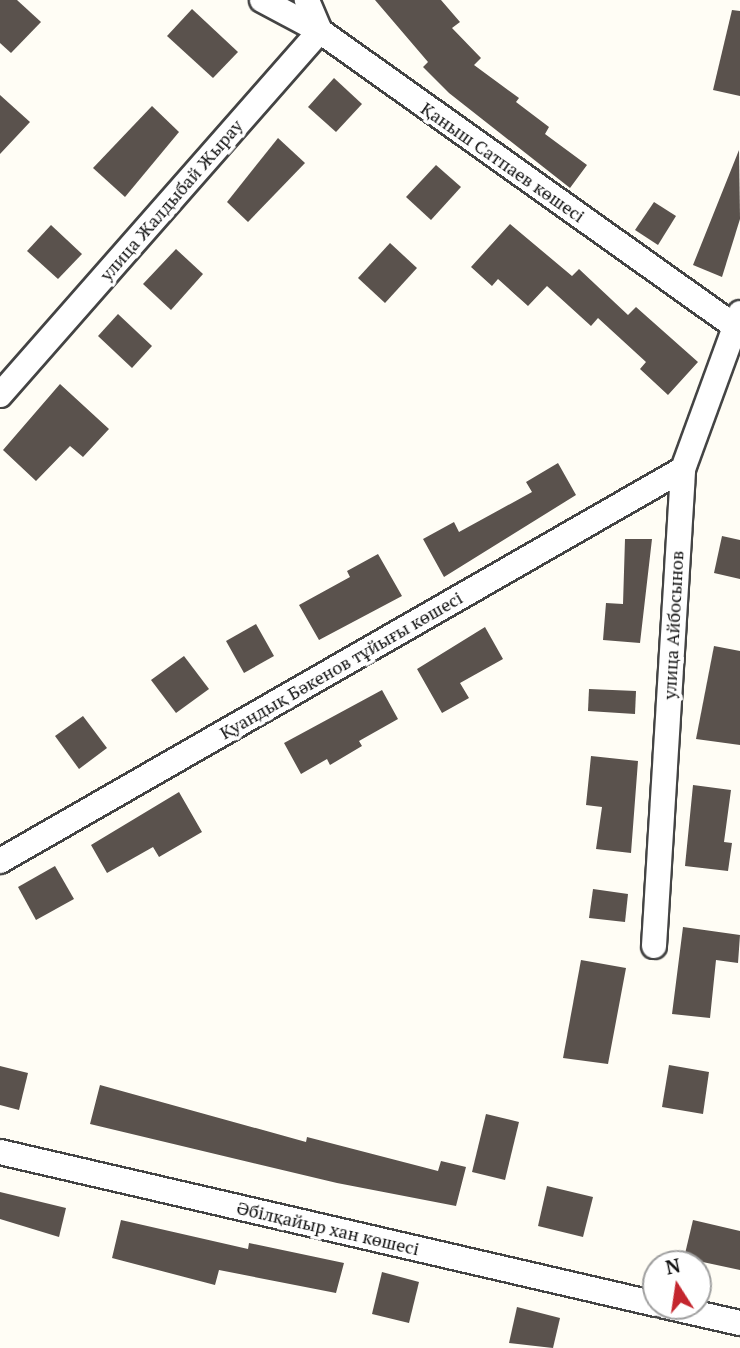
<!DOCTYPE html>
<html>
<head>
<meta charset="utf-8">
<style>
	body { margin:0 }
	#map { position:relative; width:740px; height:1348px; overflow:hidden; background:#fffdf5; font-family:"PT Serif",serif }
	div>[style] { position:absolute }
	.building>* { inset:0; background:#5a524d }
	.roads { filter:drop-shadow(2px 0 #444) drop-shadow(-2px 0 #444) drop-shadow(0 2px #444) drop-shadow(0 -2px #444) }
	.street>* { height:24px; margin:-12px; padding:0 12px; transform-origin:12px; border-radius:12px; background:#fff }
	span { translate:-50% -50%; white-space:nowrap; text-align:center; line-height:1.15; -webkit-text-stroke:7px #fff; paint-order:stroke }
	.street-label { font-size:18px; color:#111 }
	.north { position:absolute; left:642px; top:1250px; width:70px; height:70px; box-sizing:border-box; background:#fff; border:2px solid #a0a0a0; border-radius:50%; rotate:348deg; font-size:19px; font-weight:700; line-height:28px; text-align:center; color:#111 }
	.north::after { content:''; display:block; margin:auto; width:24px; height:32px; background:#c4262e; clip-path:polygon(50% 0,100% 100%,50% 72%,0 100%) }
</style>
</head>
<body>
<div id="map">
	<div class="building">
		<i style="clip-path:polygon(0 0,17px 0,41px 22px,11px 53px,0 43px)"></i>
		<i style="clip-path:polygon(375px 0,441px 0,460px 22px,452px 28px,481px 58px,474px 65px,519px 98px,516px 102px,549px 127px,545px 134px,587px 165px,570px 188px,449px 93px,423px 67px,428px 62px)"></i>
		<i style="clip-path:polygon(192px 9px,238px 52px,213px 78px,167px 36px)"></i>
		<i style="clip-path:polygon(732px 10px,740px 11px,740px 96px,713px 90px)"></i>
		<i style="clip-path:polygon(334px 78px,362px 104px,336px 132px,308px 107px)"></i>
		<i style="clip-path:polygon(0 95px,30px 122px,0 154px)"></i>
		<i style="clip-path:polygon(152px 106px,179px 132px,125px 197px,93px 168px)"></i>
		<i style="clip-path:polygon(278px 138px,305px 163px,248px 222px,227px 202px)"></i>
		<i style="clip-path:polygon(739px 150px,740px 219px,722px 277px,693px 265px)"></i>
		<i style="clip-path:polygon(436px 165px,461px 187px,431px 220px,406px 197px)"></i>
		<i style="clip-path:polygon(654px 202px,676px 216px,658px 245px,635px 230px)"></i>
		<i style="clip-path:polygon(510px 224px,572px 276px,579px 269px,628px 315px,636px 307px,698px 362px,668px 395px,640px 369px,646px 362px,598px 318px,591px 326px,547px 286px,528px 306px,498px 279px,492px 286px,471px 267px)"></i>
		<i style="clip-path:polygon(51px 225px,82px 254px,58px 279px,27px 251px)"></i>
		<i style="clip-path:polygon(390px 243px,417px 268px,385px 303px,358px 278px)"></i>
		<i style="clip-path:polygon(176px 249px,203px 274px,171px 310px,143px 284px)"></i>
		<i style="clip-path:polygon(118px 314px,152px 346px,132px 368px,98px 336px)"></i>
		<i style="clip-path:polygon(60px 384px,109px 429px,83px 457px,70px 446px,36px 481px,3px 450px)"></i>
		<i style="clip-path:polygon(558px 463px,576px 495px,444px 577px,423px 539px,454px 522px,459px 532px,532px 492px,526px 482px)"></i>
		<i style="clip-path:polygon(722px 536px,740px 540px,740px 579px,714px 573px)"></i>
		<i style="clip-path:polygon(625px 539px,652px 539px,640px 643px,603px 640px,606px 603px,623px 604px)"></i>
		<i style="clip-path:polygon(378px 554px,402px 596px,319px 640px,299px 605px,350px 577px,347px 571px)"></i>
		<i style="clip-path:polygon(256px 624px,274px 656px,244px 673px,226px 641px)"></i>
		<i style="clip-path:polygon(485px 627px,503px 659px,460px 683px,469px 698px,442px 713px,417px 669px)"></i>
		<i style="clip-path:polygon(714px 646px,740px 651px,740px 745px,696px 739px)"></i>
		<i style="clip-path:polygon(184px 656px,209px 689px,176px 713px,151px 680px)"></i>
		<i style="clip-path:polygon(589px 689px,636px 691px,635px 714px,588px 711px)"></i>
		<i style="clip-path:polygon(382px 690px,398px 719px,359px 741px,362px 746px,330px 765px,327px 759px,301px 774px,284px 743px)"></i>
		<i style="clip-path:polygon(83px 716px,107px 748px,79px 769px,55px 736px)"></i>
		<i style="clip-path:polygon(591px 756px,638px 761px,631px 853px,596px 849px,602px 807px,586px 805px)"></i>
		<i style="clip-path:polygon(693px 785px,731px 790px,724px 842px,732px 843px,728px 871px,685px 866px)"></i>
		<i style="clip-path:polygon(179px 792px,202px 832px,159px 857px,153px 847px,107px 873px,91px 845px)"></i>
		<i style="clip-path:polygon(55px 866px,74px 899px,36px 920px,18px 887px)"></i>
		<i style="clip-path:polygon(593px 889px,628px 894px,625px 922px,589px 918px)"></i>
		<i style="clip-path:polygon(683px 927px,740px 935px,738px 963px,716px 960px,710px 1018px,672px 1014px)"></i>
		<i style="clip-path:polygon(581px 960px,626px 968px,608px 1064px,563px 1058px)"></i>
		<i style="clip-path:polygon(669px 1065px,709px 1072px,703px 1114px,662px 1107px)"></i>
		<i style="clip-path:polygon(0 1066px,28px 1073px,19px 1110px,0 1105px)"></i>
		<i style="clip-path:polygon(100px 1085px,306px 1142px,307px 1137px,438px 1171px,441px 1161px,466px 1167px,456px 1206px,337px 1183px,90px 1124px)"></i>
		<i style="clip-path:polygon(486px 1114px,519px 1122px,505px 1180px,472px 1172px)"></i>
		<i style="clip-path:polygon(547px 1186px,593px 1197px,583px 1237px,538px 1226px)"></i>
		<i style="clip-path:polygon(0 1192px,66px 1208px,59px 1237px,0 1219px)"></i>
		<i style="clip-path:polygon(121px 1220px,248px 1249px,249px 1243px,344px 1263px,336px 1293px,219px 1270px,215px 1285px,112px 1258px)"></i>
		<i style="clip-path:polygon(693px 1220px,740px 1231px,740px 1270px,684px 1258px)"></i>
		<i style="clip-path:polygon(382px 1272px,419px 1282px,409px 1323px,372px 1314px)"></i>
		<i style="clip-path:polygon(517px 1307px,560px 1318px,553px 1348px,509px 1343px)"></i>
	</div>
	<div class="roads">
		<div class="street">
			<i style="left:262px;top:0;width:66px;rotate:28.1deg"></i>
			<i style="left:320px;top:31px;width:516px;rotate:35.45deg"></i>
			<i style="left:0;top:395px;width:485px;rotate:-48.7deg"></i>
			<i style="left:320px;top:31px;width:34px;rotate:-113deg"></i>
			<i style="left:0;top:861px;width:787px;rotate:-29.85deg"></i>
			<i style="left:654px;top:946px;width:478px;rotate:-86.5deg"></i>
			<i style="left:683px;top:469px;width:166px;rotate:-69.9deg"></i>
			<i style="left:0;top:1152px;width:673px;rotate:13.05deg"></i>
			<i style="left:665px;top:1306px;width:77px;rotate:12.8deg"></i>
		</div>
	</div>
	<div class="street-label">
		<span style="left:503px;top:162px;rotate:35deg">Қаныш Сатпаев көшесі</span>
		<span style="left:171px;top:200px;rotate:-49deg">улица Жалдыбай Жырау</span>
		<span style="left:673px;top:625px;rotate:-87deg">улица Айбосынов</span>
		<span style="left:341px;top:665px;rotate:-30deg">Қуандық Бәкенов тұйығы көшесі</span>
		<span style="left:328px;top:1228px;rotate:13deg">Әбілқайыр хан көшесі</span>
	</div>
	<div class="north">N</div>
</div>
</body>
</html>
